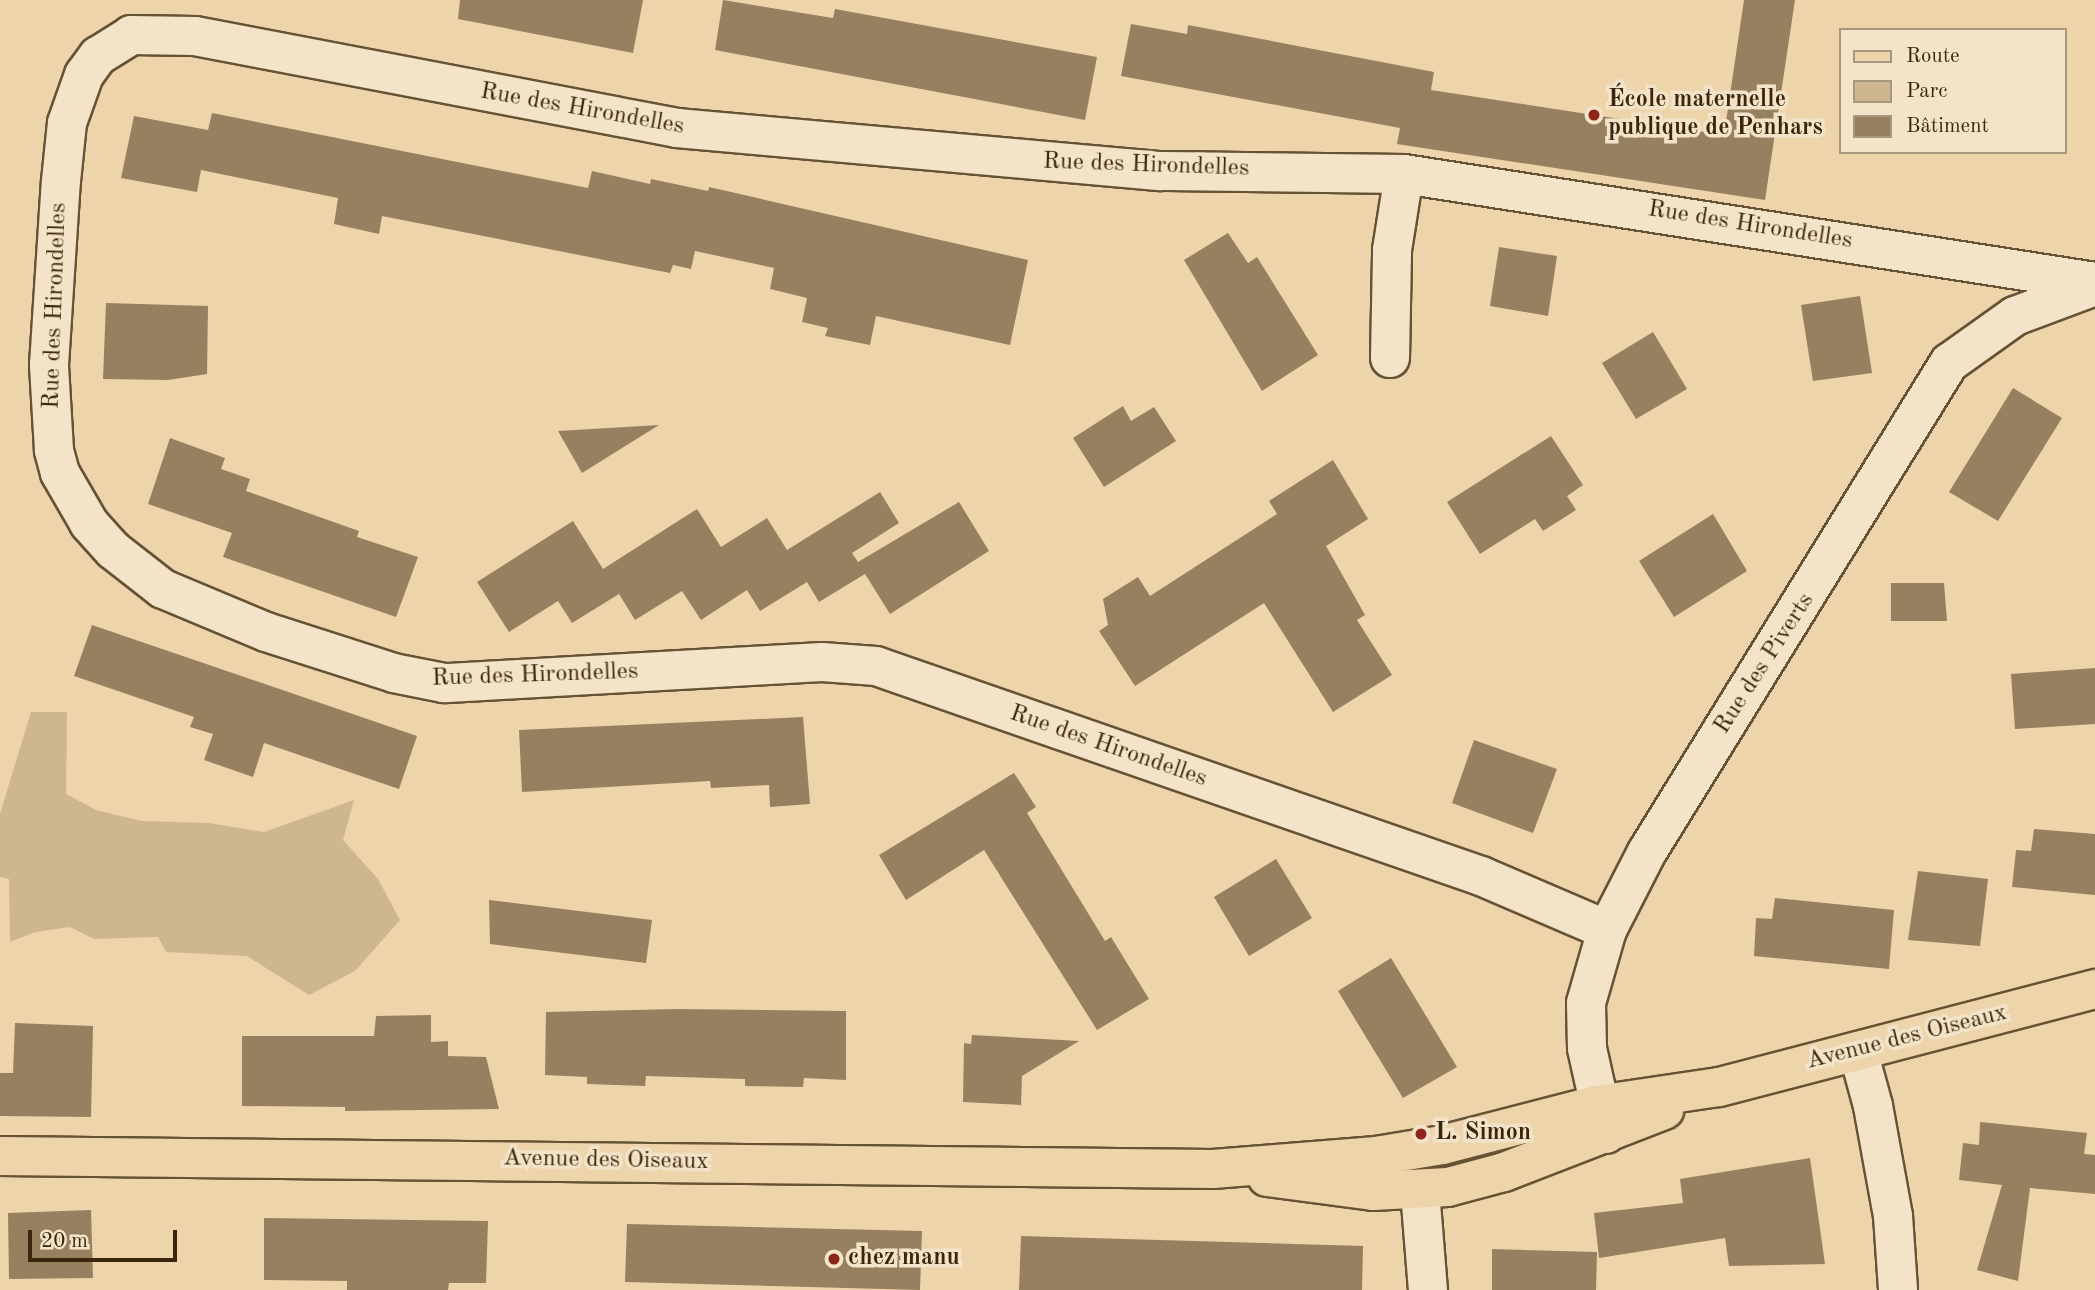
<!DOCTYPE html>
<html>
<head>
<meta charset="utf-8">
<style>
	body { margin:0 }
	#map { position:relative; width:2095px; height:1290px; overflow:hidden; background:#edd4ab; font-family:"Old Standard TT",serif }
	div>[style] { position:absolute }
	.green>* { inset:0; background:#ceb690 }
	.building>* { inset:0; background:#97805f }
	.roads { filter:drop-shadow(2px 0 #665234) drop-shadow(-2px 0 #665234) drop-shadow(0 2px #665234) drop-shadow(0 -2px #665234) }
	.street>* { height:38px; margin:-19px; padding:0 19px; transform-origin:19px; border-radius:19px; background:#f3e3c8 }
	.primary>* { height:38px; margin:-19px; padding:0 19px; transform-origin:19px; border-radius:19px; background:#edd4ab }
	.dots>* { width:19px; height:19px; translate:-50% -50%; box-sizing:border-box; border:4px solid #f3e3c8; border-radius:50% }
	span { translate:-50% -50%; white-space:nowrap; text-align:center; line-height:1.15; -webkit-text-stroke:7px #f3e3c8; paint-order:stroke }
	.poi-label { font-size:24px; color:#39260c; font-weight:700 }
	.left { translate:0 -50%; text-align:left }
	.street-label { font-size:24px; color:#39260c }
	.legend { position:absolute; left:1839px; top:28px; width:228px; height:126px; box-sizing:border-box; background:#f3e3c8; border:2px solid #a9977d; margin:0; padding:9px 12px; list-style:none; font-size:21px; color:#39260c }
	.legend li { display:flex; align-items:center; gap:14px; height:35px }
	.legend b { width:35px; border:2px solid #a9977d }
	.scale { position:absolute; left:28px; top:1230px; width:149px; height:32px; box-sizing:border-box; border:4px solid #39260c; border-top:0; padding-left:9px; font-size:21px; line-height:24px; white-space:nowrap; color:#39260c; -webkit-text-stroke:5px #f3e3c8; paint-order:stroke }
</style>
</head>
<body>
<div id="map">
	<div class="green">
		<i style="clip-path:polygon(31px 712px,67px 712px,66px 794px,96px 810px,142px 821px,209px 823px,264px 832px,354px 800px,343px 840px,378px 879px,400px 920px,355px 971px,309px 995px,247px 956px,166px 952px,158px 937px,94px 939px,70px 927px,36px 932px,10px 942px,9px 879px,0 877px,0 814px)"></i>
	</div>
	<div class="building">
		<i style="clip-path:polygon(460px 0,643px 0,633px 53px,458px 19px)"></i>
		<i style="clip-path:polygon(723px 0,833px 18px,835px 9px,1097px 57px,1085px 120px,715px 50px)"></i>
		<i style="clip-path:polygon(1744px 0,1795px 0,1765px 200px,1397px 144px,1400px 128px,1121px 76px,1131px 24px,1187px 34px,1188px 25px,1434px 72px,1431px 90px,1724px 135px)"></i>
		<i style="clip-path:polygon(212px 113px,588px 188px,592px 171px,650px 184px,651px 179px,708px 191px,709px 187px,1028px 260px,1010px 345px,876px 316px,870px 345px,825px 336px,828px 328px,802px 322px,807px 298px,770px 289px,774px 268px,695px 251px,691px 269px,673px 265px,670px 273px,382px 216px,379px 234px,334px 224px,338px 198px,201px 170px,197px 192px,121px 178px,134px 116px,208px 130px)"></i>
		<i style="clip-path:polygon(1228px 233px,1248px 263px,1257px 257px,1318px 355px,1262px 391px,1184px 260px)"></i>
		<i style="clip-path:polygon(1499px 247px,1557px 256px,1548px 316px,1490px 306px)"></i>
		<i style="clip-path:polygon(1860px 296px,1872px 373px,1813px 381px,1801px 305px)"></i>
		<i style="clip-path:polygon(106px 303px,208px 306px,207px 374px,168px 380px,103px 379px)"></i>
		<i style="clip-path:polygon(1653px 332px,1687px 389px,1636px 419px,1602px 363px)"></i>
		<i style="clip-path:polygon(2013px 388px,2062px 418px,1998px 521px,1949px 492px)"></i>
		<i style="clip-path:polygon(1123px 406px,1131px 421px,1154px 407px,1176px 441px,1104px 487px,1073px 438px)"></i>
		<i style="clip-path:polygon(659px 425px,582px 473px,558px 431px)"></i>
		<i style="clip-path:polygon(1551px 436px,1583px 485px,1567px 496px,1576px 510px,1543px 531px,1535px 519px,1480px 554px,1447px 502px)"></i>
		<i style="clip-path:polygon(170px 438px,225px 458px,221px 469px,250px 479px,246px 491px,359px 531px,357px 537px,418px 557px,396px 617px,223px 557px,232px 533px,148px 504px)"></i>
		<i style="clip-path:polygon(1333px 460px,1368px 519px,1326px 546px,1365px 615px,1357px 620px,1392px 675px,1333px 712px,1264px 603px,1135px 686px,1099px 631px,1108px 625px,1103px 599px,1138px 577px,1150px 596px,1277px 514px,1269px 501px)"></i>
		<i style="clip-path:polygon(880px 492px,899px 523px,852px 553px,858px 562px,959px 502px,989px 551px,890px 614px,865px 574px,819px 602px,807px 582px,760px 611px,747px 590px,701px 620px,682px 591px,635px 620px,619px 594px,572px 623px,558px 601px,509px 632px,477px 582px,573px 521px,603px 569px,697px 509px,721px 547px,767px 518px,787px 550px)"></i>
		<i style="clip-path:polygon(1713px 514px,1747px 571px,1674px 617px,1639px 561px)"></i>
		<i style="clip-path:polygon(1891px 583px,1944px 583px,1947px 621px,1891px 621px)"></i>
		<i style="clip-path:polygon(92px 625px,417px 736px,399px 789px,264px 743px,253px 777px,204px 760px,213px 734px,190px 727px,194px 717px,74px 676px)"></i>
		<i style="clip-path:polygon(2095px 668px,2095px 724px,2015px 729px,2011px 674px)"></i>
		<i style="clip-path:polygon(803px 717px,810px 804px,770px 807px,769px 785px,711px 788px,710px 781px,522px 792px,519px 730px)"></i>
		<i style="clip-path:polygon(1474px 740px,1557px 769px,1533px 833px,1452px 803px)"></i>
		<i style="clip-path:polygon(1014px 773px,1036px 807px,1027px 813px,1105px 941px,1111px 937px,1149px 999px,1097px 1030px,984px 850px,906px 900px,879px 855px)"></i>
		<i style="clip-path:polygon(2034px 829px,2095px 834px,2095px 895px,2012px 887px,2016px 850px,2031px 851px)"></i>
		<i style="clip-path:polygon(1276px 859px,1312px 918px,1249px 956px,1214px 897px)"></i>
		<i style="clip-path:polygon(1918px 871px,1988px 879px,1980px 946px,1908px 940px)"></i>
		<i style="clip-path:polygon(1775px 898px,1894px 910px,1889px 969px,1754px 956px,1756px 918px,1772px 919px)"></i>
		<i style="clip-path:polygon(489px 900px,652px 920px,646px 963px,490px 944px)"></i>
		<i style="clip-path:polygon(1391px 958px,1457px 1067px,1403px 1098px,1338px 991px)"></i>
		<i style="clip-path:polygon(677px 1009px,846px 1011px,846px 1080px,804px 1078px,803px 1087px,745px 1086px,745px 1079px,646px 1076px,645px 1086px,587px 1084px,587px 1077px,545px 1075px,546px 1012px)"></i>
		<i style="clip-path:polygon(431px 1015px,431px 1042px,448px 1041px,448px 1056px,486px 1057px,499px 1109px,345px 1111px,345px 1107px,242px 1106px,242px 1036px,374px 1036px,376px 1016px)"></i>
		<i style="clip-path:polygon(15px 1023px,93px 1026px,91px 1117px,0 1116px,0 1073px,13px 1073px)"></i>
		<i style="clip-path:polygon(972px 1035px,1079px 1041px,1022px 1076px,1021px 1105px,963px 1102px,964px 1043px,971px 1044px)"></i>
		<i style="clip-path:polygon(1980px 1122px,2087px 1133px,2084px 1154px,2095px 1155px,2095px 1194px,2030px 1188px,2018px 1281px,1977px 1270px,2002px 1185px,1959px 1180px,1963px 1143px,1979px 1145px)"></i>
		<i style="clip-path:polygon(1810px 1158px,1825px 1264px,1729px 1266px,1725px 1238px,1599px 1258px,1594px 1213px,1683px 1203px,1680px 1179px)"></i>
		<i style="clip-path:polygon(91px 1210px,93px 1278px,9px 1279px,8px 1213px)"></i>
		<i style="clip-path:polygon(264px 1218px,488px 1221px,486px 1283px,449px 1283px,448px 1290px,347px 1290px,347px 1281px,264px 1280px)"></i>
		<i style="clip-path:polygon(627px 1224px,922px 1231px,920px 1290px,625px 1282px)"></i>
		<i style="clip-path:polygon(1021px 1236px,1363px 1246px,1362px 1290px,1019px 1290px)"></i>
		<i style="clip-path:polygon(1492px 1249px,1597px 1252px,1596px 1290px,1492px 1290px)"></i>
	</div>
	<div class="roads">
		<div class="street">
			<i style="left:1390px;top:358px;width:108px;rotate:-88.9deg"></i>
			<i style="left:1392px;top:250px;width:77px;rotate:-81deg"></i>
			<i style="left:1607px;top:930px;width:137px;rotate:-156.8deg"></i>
			<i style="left:1481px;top:876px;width:640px;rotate:-160.86deg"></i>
			<i style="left:876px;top:666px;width:54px;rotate:-175.8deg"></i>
			<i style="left:822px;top:662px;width:379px;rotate:176.8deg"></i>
			<i style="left:444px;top:683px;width:51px;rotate:-168.7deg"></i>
			<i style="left:394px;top:673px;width:134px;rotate:-162.2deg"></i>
			<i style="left:266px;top:632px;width:112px;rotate:-157.3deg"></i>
			<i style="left:163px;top:589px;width:63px;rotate:-142deg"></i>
			<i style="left:113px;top:550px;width:36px;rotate:-132deg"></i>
			<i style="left:89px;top:523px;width:58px;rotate:-120.1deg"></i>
			<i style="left:60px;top:473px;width:24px;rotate:-105deg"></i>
			<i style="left:54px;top:450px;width:85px;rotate:-93.4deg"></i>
			<i style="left:49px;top:365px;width:184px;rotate:-86.3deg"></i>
			<i style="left:61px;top:181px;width:58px;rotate:-84.1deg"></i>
			<i style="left:67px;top:123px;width:51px;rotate:-70.5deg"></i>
			<i style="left:84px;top:75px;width:24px;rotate:-54deg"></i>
			<i style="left:98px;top:56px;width:39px;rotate:-32deg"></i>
			<i style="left:131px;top:35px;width:64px;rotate:0.9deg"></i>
			<i style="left:195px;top:36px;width:491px;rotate:10.8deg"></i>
			<i style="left:677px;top:128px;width:486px;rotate:5.1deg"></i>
			<i style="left:1161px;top:171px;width:243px;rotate:0.7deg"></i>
			<i style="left:1404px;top:174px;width:699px;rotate:8.88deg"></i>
			<i style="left:1858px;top:1051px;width:57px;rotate:74.7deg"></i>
			<i style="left:1873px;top:1106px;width:112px;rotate:79.7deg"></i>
			<i style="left:1893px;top:1216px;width:74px;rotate:86.1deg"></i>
			<i style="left:1606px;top:1134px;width:88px;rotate:-102.5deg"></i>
			<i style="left:1587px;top:1048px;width:45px;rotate:-91.3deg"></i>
			<i style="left:1586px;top:1003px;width:76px;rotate:-74deg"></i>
			<i style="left:1607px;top:930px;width:88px;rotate:-62.9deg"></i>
			<i style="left:1647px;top:852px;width:575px;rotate:-58.3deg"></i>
			<i style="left:1949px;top:363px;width:81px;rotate:-35.5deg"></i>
			<i style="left:2015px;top:316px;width:85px;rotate:-20.6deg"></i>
			<i style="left:1420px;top:1191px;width:99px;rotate:85.4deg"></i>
		</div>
		<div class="primary">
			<i style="left:0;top:1156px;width:1213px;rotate:0.61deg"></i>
			<i style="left:1213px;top:1169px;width:164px;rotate:-4.6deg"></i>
			<i style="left:1376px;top:1156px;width:67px;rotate:-9.5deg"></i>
			<i style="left:1442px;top:1145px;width:160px;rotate:-14.5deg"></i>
			<i style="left:1597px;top:1105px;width:123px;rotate:-8.4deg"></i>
			<i style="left:1719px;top:1087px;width:389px;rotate:-14.6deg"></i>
			<i style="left:1267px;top:1177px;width:107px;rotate:7.5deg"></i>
			<i style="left:1373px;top:1191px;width:75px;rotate:-3.1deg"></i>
			<i style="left:1448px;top:1187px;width:58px;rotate:-15deg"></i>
			<i style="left:1504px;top:1172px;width:172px;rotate:-21.2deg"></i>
		</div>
	</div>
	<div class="dots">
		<i style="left:1594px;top:115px;background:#8f2418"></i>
		<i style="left:1421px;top:1134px;background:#8f2418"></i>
		<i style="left:834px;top:1259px;background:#8f2418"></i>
	</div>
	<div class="poi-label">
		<span class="left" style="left:1608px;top:115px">École maternelle<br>publique de Penhars</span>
		<span class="left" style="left:1435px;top:1134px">L. Simon</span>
		<span class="left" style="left:848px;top:1259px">chez manu</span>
	</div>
	<div class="street-label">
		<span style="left:582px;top:110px;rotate:10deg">Rue des Hirondelles</span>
		<span style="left:1146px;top:166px;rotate:2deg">Rue des Hirondelles</span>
		<span style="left:1750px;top:226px;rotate:9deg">Rue des Hirondelles</span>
		<span style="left:56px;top:306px;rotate:-88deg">Rue des Hirondelles</span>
		<span style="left:1765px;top:664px;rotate:-57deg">Rue des Piverts</span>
		<span style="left:535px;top:676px;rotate:-2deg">Rue des Hirondelles</span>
		<span style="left:1108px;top:747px;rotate:19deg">Rue des Hirondelles</span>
		<span style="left:1907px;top:1038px;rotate:-14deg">Avenue des Oiseaux</span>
		<span style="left:606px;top:1161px;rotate:1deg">Avenue des Oiseaux</span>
	</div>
	<ul class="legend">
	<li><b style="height:9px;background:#edd4ab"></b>Route</li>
	<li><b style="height:19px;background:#ceb690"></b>Parc</li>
	<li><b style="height:19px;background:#97805f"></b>Bâtiment</li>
	</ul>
	<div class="scale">20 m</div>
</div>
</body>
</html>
